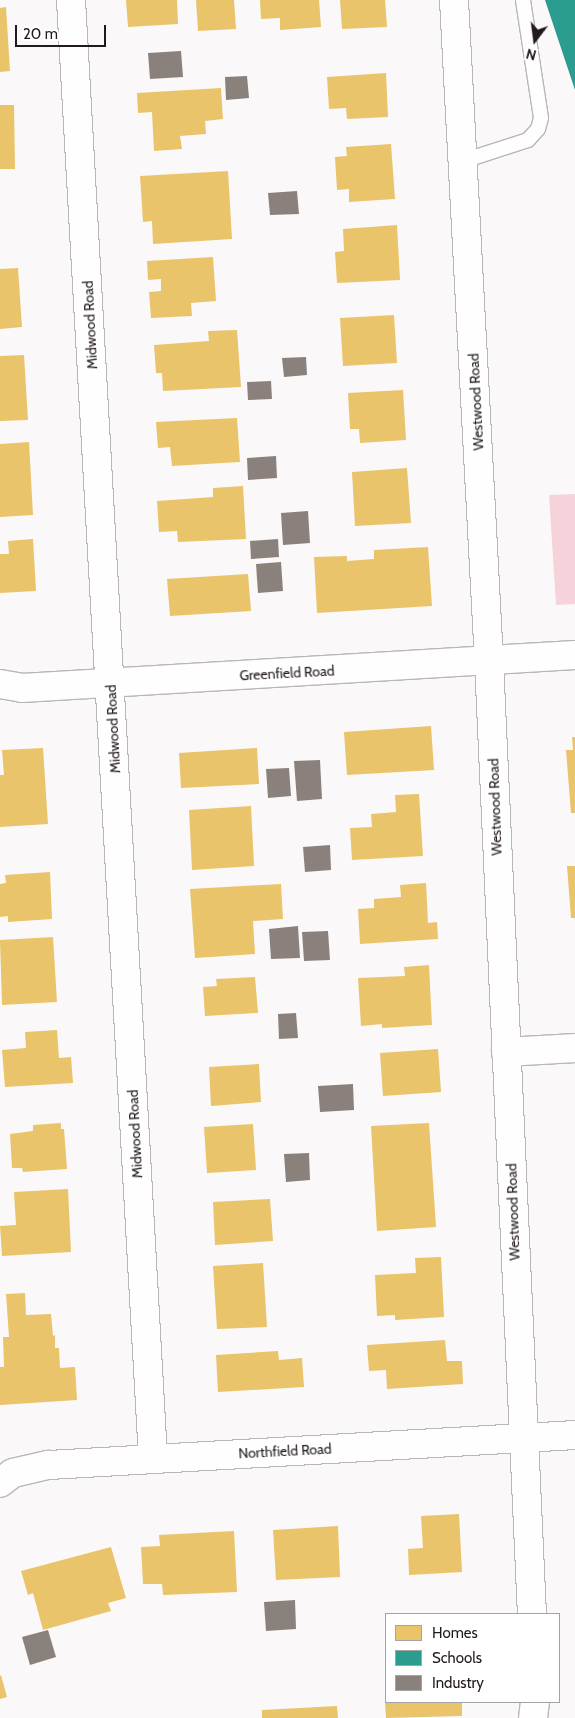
<!DOCTYPE html>
<html>
<head>
<meta charset="utf-8">
<style>
	body { margin:0 }
	#map { position:relative; width:575px; height:1718px; overflow:hidden; background:#fbf8f9; font-family:Cabin,sans-serif }
	div>[style] { position:absolute }
	.green>* { inset:0; background:#f6d3da }
	.homes>* { inset:0; background:#e9c46a }
	.schools>* { inset:0; background:#2a9d8f }
	.industry>* { inset:0; background:#8a817c }
	.roads { filter:drop-shadow(1px 0 #bbb5b6) drop-shadow(-1px 0 #bbb5b6) drop-shadow(0 1px #bbb5b6) drop-shadow(0 -1px #bbb5b6) }
	.service>* { height:14px; margin:-7px; padding:0 7px; transform-origin:7px; border-radius:7px; background:#fefefe }
	.minor>* { height:28px; margin:-14px; padding:0 14px; transform-origin:14px; border-radius:14px; background:#fefefe }
	span { translate:-50% -50%; white-space:nowrap; text-align:center; line-height:1.15; -webkit-text-stroke:5px #fff; paint-order:stroke }
	.street-label { font-size:14px; color:#21191a }
	.legend { position:absolute; left:385px; top:1613px; width:175px; height:90px; box-sizing:border-box; background:#fff; border:1px solid #a6a3a3; margin:0; padding:6px 9px; list-style:none; font-size:15px; color:#21191a }
	.legend li { display:flex; align-items:center; gap:10px; height:25px }
	.legend b { width:25px; border:1px solid #a6a3a3 }
	.north { position:absolute; left:510px; top:15px; width:50px; height:50px; -webkit-text-stroke:4px #fff; paint-order:stroke; rotate:195deg; font-size:14px; font-weight:700; line-height:20px; text-align:center; color:#21191a }
	.north::after { content:''; display:block; margin:auto; width:18px; height:22px; background:#21191a; clip-path:polygon(50% 0,100% 100%,50% 72%,0 100%) }
	.scale { position:absolute; left:15px; top:25px; width:91px; height:22px; box-sizing:border-box; border:2px solid #21191a; border-top:0; padding-left:6px; font-size:15px; line-height:18px; white-space:nowrap; color:#21191a; -webkit-text-stroke:4px #fff; paint-order:stroke }
</style>
</head>
<body>
<div id="map">
	<div class="green">
		<i style="clip-path:polygon(575px 494px,575px 604px,556px 605px,549px 495px)"></i>
	</div>
	<div class="homes">
		<i style="clip-path:polygon(126px 0,177px 0,178px 24px,128px 27px)"></i>
		<i style="clip-path:polygon(196px 0,234px 0,236px 29px,198px 31px)"></i>
		<i style="clip-path:polygon(260px 0,319px 0,321px 27px,280px 30px,280px 18px,261px 19px)"></i>
		<i style="clip-path:polygon(340px 0,385px 0,387px 27px,342px 29px)"></i>
		<i style="clip-path:polygon(6px 7px,10px 71px,0 72px,0 8px)"></i>
		<i style="clip-path:polygon(386px 73px,388px 117px,347px 119px,346px 108px,329px 109px,327px 77px)"></i>
		<i style="clip-path:polygon(221px 88px,223px 119px,205px 121px,206px 134px,180px 136px,182px 149px,154px 151px,152px 112px,138px 113px,137px 93px)"></i>
		<i style="clip-path:polygon(0 105px,14px 105px,15px 169px,0 169px)"></i>
		<i style="clip-path:polygon(391px 144px,395px 199px,349px 202px,349px 189px,337px 190px,335px 157px,347px 156px,346px 147px)"></i>
		<i style="clip-path:polygon(228px 171px,232px 239px,153px 244px,152px 221px,143px 222px,140px 176px)"></i>
		<i style="clip-path:polygon(397px 225px,400px 280px,337px 283px,335px 252px,344px 251px,343px 229px)"></i>
		<i style="clip-path:polygon(213px 257px,216px 301px,191px 303px,192px 316px,151px 318px,149px 292px,161px 291px,161px 279px,148px 280px,147px 261px)"></i>
		<i style="clip-path:polygon(18px 268px,22px 327px,0 329px,0 269px)"></i>
		<i style="clip-path:polygon(394px 315px,397px 363px,343px 366px,340px 318px)"></i>
		<i style="clip-path:polygon(237px 330px,241px 387px,163px 391px,162px 373px,156px 373px,154px 345px,209px 341px,208px 331px)"></i>
		<i style="clip-path:polygon(24px 355px,28px 420px,0 421px,0 356px)"></i>
		<i style="clip-path:polygon(403px 390px,406px 440px,360px 443px,359px 429px,350px 429px,348px 393px)"></i>
		<i style="clip-path:polygon(237px 418px,240px 462px,172px 466px,170px 447px,158px 448px,156px 422px)"></i>
		<i style="clip-path:polygon(29px 442px,33px 515px,0 517px,0 444px)"></i>
		<i style="clip-path:polygon(407px 468px,411px 523px,355px 526px,352px 472px)"></i>
		<i style="clip-path:polygon(243px 486px,246px 539px,178px 542px,177px 531px,159px 532px,157px 501px,213px 497px,213px 488px)"></i>
		<i style="clip-path:polygon(33px 539px,36px 591px,0 593px,0 554px,9px 554px,8px 541px)"></i>
		<i style="clip-path:polygon(428px 547px,432px 606px,317px 613px,314px 557px,347px 556px,347px 561px,374px 559px,374px 550px)"></i>
		<i style="clip-path:polygon(248px 574px,251px 611px,170px 616px,167px 579px)"></i>
		<i style="clip-path:polygon(431px 726px,434px 770px,347px 775px,344px 732px)"></i>
		<i style="clip-path:polygon(572px 737px,575px 737px,575px 813px,571px 813px,566px 750px,573px 750px)"></i>
		<i style="clip-path:polygon(43px 748px,48px 824px,0 827px,0 775px,4px 775px,2px 750px)"></i>
		<i style="clip-path:polygon(257px 748px,259px 784px,181px 788px,179px 753px)"></i>
		<i style="clip-path:polygon(419px 794px,423px 856px,352px 860px,350px 828px,372px 827px,371px 814px,396px 812px,395px 795px)"></i>
		<i style="clip-path:polygon(251px 806px,254px 866px,192px 870px,189px 810px)"></i>
		<i style="clip-path:polygon(567px 866px,575px 866px,575px 918px,571px 918px)"></i>
		<i style="clip-path:polygon(50px 872px,52px 919px,8px 922px,8px 916px,0 917px,0 884px,6px 883px,5px 875px)"></i>
		<i style="clip-path:polygon(426px 883px,428px 923px,437px 922px,438px 939px,360px 944px,358px 909px,374px 908px,374px 899px,401px 897px,400px 885px)"></i>
		<i style="clip-path:polygon(281px 884px,283px 919px,253px 921px,255px 954px,195px 958px,190px 889px)"></i>
		<i style="clip-path:polygon(53px 937px,57px 1002px,2px 1005px,0 940px)"></i>
		<i style="clip-path:polygon(429px 965px,432px 1025px,382px 1028px,382px 1024px,361px 1026px,358px 978px,405px 976px,404px 967px)"></i>
		<i style="clip-path:polygon(255px 977px,258px 1013px,205px 1016px,203px 987px,217px 986px,216px 979px)"></i>
		<i style="clip-path:polygon(57px 1030px,59px 1058px,71px 1057px,73px 1083px,5px 1087px,2px 1050px,26px 1048px,25px 1032px)"></i>
		<i style="clip-path:polygon(438px 1049px,441px 1092px,383px 1096px,380px 1053px)"></i>
		<i style="clip-path:polygon(259px 1064px,261px 1102px,211px 1106px,209px 1067px)"></i>
		<i style="clip-path:polygon(61px 1123px,61px 1129px,64px 1129px,67px 1169px,23px 1172px,22px 1168px,12px 1168px,10px 1134px,33px 1131px,33px 1125px)"></i>
		<i style="clip-path:polygon(429px 1123px,436px 1227px,377px 1231px,371px 1126px)"></i>
		<i style="clip-path:polygon(253px 1124px,256px 1170px,207px 1173px,204px 1127px)"></i>
		<i style="clip-path:polygon(68px 1189px,71px 1252px,2px 1256px,0 1226px,16px 1225px,14px 1192px)"></i>
		<i style="clip-path:polygon(270px 1199px,273px 1241px,215px 1245px,213px 1202px)"></i>
		<i style="clip-path:polygon(441px 1257px,444px 1317px,395px 1320px,395px 1315px,377px 1316px,375px 1275px,416px 1273px,415px 1258px)"></i>
		<i style="clip-path:polygon(263px 1263px,267px 1327px,217px 1329px,213px 1266px)"></i>
		<i style="clip-path:polygon(25px 1293px,26px 1315px,51px 1314px,53px 1336px,55px 1335px,55px 1348px,59px 1348px,60px 1368px,75px 1367px,77px 1400px,0 1405px,0 1367px,4px 1367px,3px 1337px,9px 1337px,6px 1294px)"></i>
		<i style="clip-path:polygon(445px 1340px,447px 1361px,462px 1361px,463px 1384px,387px 1389px,386px 1370px,369px 1371px,367px 1345px)"></i>
		<i style="clip-path:polygon(278px 1351px,279px 1360px,302px 1358px,304px 1387px,218px 1392px,216px 1355px)"></i>
		<i style="clip-path:polygon(459px 1514px,462px 1572px,409px 1575px,408px 1549px,423px 1548px,421px 1516px)"></i>
		<i style="clip-path:polygon(338px 1526px,340px 1577px,276px 1580px,273px 1530px)"></i>
		<i style="clip-path:polygon(234px 1531px,237px 1592px,163px 1595px,162px 1584px,143px 1584px,141px 1547px,160px 1546px,159px 1535px)"></i>
		<i style="clip-path:polygon(111px 1547px,126px 1598px,108px 1603px,111px 1611px,43px 1630px,33px 1593px,28px 1595px,21px 1571px)"></i>
		<i style="clip-path:polygon(1px 1675px,7px 1697px,0 1699px,0 1676px)"></i>
		<i style="clip-path:polygon(385px 1702px,462px 1702px,462px 1716px,386px 1718px)"></i>
		<i style="clip-path:polygon(337px 1706px,338px 1718px,262px 1718px,262px 1710px)"></i>
	</div>
	<div class="schools">
		<i style="clip-path:polygon(545px 0,575px 0,575px 90px)"></i>
	</div>
	<div class="industry">
		<i style="clip-path:polygon(181px 51px,183px 77px,150px 79px,148px 53px)"></i>
		<i style="clip-path:polygon(247px 76px,249px 98px,226px 100px,225px 77px)"></i>
		<i style="clip-path:polygon(297px 191px,299px 214px,270px 215px,268px 193px)"></i>
		<i style="clip-path:polygon(306px 357px,307px 375px,284px 377px,282px 358px)"></i>
		<i style="clip-path:polygon(271px 381px,272px 399px,248px 400px,247px 382px)"></i>
		<i style="clip-path:polygon(276px 456px,277px 478px,248px 480px,247px 458px)"></i>
		<i style="clip-path:polygon(308px 511px,310px 543px,283px 545px,281px 513px)"></i>
		<i style="clip-path:polygon(278px 539px,279px 557px,251px 559px,250px 541px)"></i>
		<i style="clip-path:polygon(281px 562px,283px 591px,258px 593px,256px 564px)"></i>
		<i style="clip-path:polygon(320px 760px,322px 799px,297px 801px,294px 761px)"></i>
		<i style="clip-path:polygon(289px 768px,291px 796px,268px 798px,266px 769px)"></i>
		<i style="clip-path:polygon(330px 845px,331px 870px,305px 872px,303px 847px)"></i>
		<i style="clip-path:polygon(298px 926px,300px 958px,271px 959px,269px 929px)"></i>
		<i style="clip-path:polygon(328px 931px,330px 960px,304px 961px,302px 932px)"></i>
		<i style="clip-path:polygon(296px 1013px,298px 1038px,279px 1039px,278px 1014px)"></i>
		<i style="clip-path:polygon(353px 1084px,354px 1110px,320px 1112px,318px 1086px)"></i>
		<i style="clip-path:polygon(309px 1153px,310px 1180px,286px 1182px,284px 1154px)"></i>
		<i style="clip-path:polygon(295px 1600px,296px 1629px,266px 1631px,264px 1602px)"></i>
		<i style="clip-path:polygon(48px 1630px,56px 1657px,30px 1665px,22px 1637px)"></i>
	</div>
	<div class="roads">
		<div class="service">
			<i style="left:463px;top:161px;width:68px;rotate:-17.9deg"></i>
			<i style="left:528px;top:140px;width:15px;rotate:-48deg"></i>
			<i style="left:538px;top:129px;width:11px;rotate:-75deg"></i>
			<i style="left:541px;top:118px;width:119px;rotate:-98.7deg"></i>
		</div>
		<div class="minor">
			<i style="left:71px;top:0;width:1461px;rotate:86.78deg"></i>
			<i style="left:454px;top:0;width:662px;rotate:86.97deg"></i>
			<i style="left:489px;top:661px;width:954px;rotate:87.42deg"></i>
			<i style="left:0;top:684px;width:22px;rotate:10deg"></i>
			<i style="left:22px;top:688px;width:554px;rotate:-3.42deg"></i>
			<i style="left:506px;top:1052px;width:69px;rotate:-3.3deg"></i>
			<i style="left:0;top:1483px;width:16px;rotate:-38deg"></i>
			<i style="left:13px;top:1473px;width:37px;rotate:-13deg"></i>
			<i style="left:49px;top:1465px;width:527px;rotate:-3.26deg"></i>
			<i style="left:533px;top:1718px;width:16px;rotate:-83deg"></i>
		</div>
	</div>
	<div class="street-label">
		<span style="left:90px;top:325px;rotate:-93deg">Midwood Road</span>
		<span style="left:476px;top:402px;rotate:-93deg">Westwood Road</span>
		<span style="left:287px;top:673px;rotate:-3deg">Greenfield Road</span>
		<span style="left:113px;top:729px;rotate:-93deg">Midwood Road</span>
		<span style="left:495px;top:807px;rotate:-92deg">Westwood Road</span>
		<span style="left:135px;top:1134px;rotate:-93deg">Midwood Road</span>
		<span style="left:513px;top:1212px;rotate:-92deg">Westwood Road</span>
		<span style="left:285px;top:1451px;rotate:-3deg">Northfield Road</span>
	</div>
	<ul class="legend">
	<li><b style="height:14px;background:#e9c46a"></b>Homes</li>
	<li><b style="height:14px;background:#2a9d8f"></b>Schools</li>
	<li><b style="height:14px;background:#8a817c"></b>Industry</li>
	</ul>
	<div class="north">N</div>
	<div class="scale">20 m</div>
</div>
</body>
</html>
